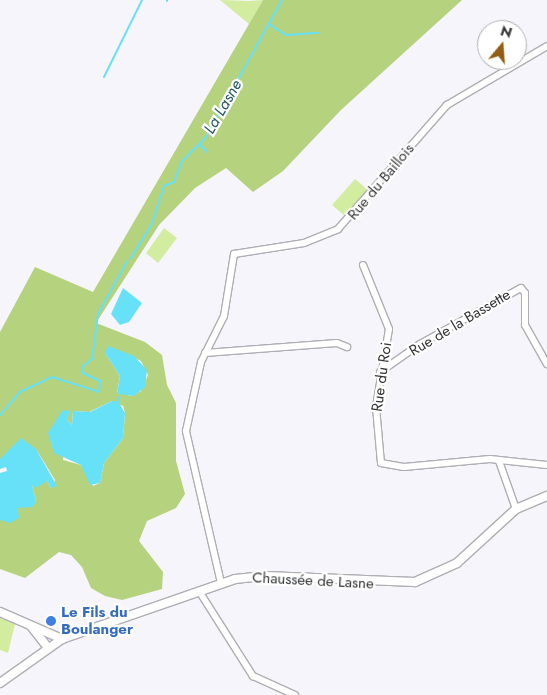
<!DOCTYPE html>
<html>
<head>
<meta charset="utf-8">
<style>
	body { margin:0 }
	#map { position:relative; width:547px; height:695px; overflow:hidden; background:#f5f5fb; font-family:Jost,sans-serif }
	div>[style] { position:absolute }
	.green>* { inset:0; background:#d2eda0 }
	.forest>* { inset:0; background:#b5d27e }
	.water>* { inset:0; background:#66e1f8 }
	.stream>* { height:2px; margin:-1px; padding:0 1px; transform-origin:1px; border-radius:1px; background:#66e1f8 }
	.roads { filter:drop-shadow(1px 0 #aeaeb4) drop-shadow(-1px 0 #aeaeb4) drop-shadow(0 1px #aeaeb4) drop-shadow(0 -1px #aeaeb4) }
	.minor>* { height:6px; margin:-3px; padding:0 3px; transform-origin:3px; border-radius:3px; background:#fff }
	.tertiary>* { height:8px; margin:-4px; padding:0 4px; transform-origin:4px; border-radius:4px; background:#fff }
	.dots>* { width:14px; height:14px; translate:-50% -50%; box-sizing:border-box; border:2px solid #fff; border-radius:50% }
	span { translate:-50% -50%; white-space:nowrap; text-align:center; line-height:1.15; -webkit-text-stroke:4.5px #fff; paint-order:stroke }
	.street-label { font-size:15px; color:#343537 }
	.shop-label { font-size:15px; color:#366cbe; font-weight:700 }
	.left { translate:0 -50%; text-align:left }
	.water-label { font-size:16px; color:#265a64; font-style:italic }
	.north { position:absolute; left:477px; top:20px; width:50px; height:50px; box-sizing:border-box; background:#fff; border:1px solid #aeaeaf; border-radius:50%; rotate:18deg; font-size:14px; font-weight:700; line-height:20px; text-align:center; color:#343537 }
	.north::after { content:''; display:block; margin:auto; width:18px; height:22px; background:#935d13; clip-path:polygon(50% 0,100% 100%,50% 72%,0 100%) }
</style>
</head>
<body>
<div id="map">
	<div class="green">
		<i style="clip-path:polygon(220px 0,248px 1px,263px 0,249px 24px)"></i>
		<i style="clip-path:polygon(355px 179px,368px 190px,345px 216px,332px 205px)"></i>
		<i style="clip-path:polygon(164px 228px,177px 238px,158px 263px,146px 253px)"></i>
		<i style="clip-path:polygon(0 618px,15px 624px,8px 653px,0 650px)"></i>
	</div>
	<div class="forest">
		<i style="clip-path:polygon(evenodd,263px 0,462px 0,341px 110px,283px 171px,253px 192px,226px 168px,195px 188px,159px 225px,96px 323px,145px 342px,162px 355px,167px 385px,176px 403px,176px 461px,185px 494px,176px 508px,147px 521px,139px 541px,163px 572px,162px 589px,122px 600px,105px 596px,91px 588px,82px 567px,71px 555px,59px 552px,25px 578px,0 569px,0 520px,16px 520px,18px 508px,36px 501px,32px 485px,47px 481px,51px 488px,55px 480px,36px 449px,0 459px,0 332px,35px 267px,93px 292px,263px 0,105px 353px,124px 353px,141px 361px,148px 375px,141px 391px,132px 396px,117px 393px,120px 376px,105px 353px,263px 0,112px 401px,123px 406px,125px 413px,123px 438px,104px 463px,100px 483px,93px 486px,81px 465px,63px 460px,68px 409px,67px 420px,72px 425px,73px 411px,89px 412px,112px 401px)"></i>
	</div>
	<div class="water">
		<i style="clip-path:polygon(123px 288px,142px 303px,129px 322px,120px 325px,111px 314px)"></i>
		<i style="clip-path:polygon(108px 346px,134px 356px,147px 370px,145px 387px,134px 396px,117px 394px,120px 376px,105px 353px)"></i>
		<i style="clip-path:polygon(112px 401px,118px 401px,125px 413px,123px 438px,104px 463px,100px 483px,90px 485px,81px 465px,54px 453px,48px 433px,62px 411px,70px 410px,67px 420px,72px 425px,73px 411px,90px 412px)"></i>
		<i style="clip-path:polygon(21px 438px,36px 449px,57px 486px,51px 488px,47px 481px,36px 488px,32px 485px,36px 501px,33px 507px,18px 508px,19px 518px,10px 523px,0 520px,0 473px,7px 471px,6px 467px,0 469px,0 459px)"></i>
	</div>
	<div class="stream">
		<i style="left:167px;top:1px;width:1px;rotate:-90deg"></i>
		<i style="left:270px;top:25px;width:19px;rotate:32deg"></i>
		<i style="left:286px;top:35px;width:32px;rotate:-4deg"></i>
		<i style="left:104px;top:77px;width:86px;rotate:-63.7deg"></i>
		<i style="left:200px;top:145px;width:10px;rotate:45deg"></i>
		<i style="left:130px;top:259px;width:39px;rotate:-58deg"></i>
		<i style="left:151px;top:226px;width:42px;rotate:-72deg"></i>
		<i style="left:164px;top:186px;width:11px;rotate:-22deg"></i>
		<i style="left:174px;top:182px;width:22px;rotate:-69deg"></i>
		<i style="left:182px;top:161px;width:34px;rotate:-45deg"></i>
		<i style="left:206px;top:137px;width:157px;rotate:-61deg"></i>
		<i style="left:118px;top:401px;width:4px;rotate:-76deg"></i>
		<i style="left:0;top:415px;width:30px;rotate:-49deg"></i>
		<i style="left:20px;top:392px;width:35px;rotate:-25deg"></i>
		<i style="left:52px;top:377px;width:49px;rotate:17.7deg"></i>
		<i style="left:99px;top:392px;width:11px;rotate:-85deg"></i>
		<i style="left:100px;top:381px;width:19px;rotate:-155deg"></i>
		<i style="left:83px;top:373px;width:6px;rotate:-99deg"></i>
		<i style="left:82px;top:367px;width:13px;rotate:-39deg"></i>
		<i style="left:92px;top:359px;width:45px;rotate:-82.4deg"></i>
		<i style="left:98px;top:314px;width:60px;rotate:-61.3deg"></i>
	</div>
	<div class="roads">
		<div class="minor">
			<i style="left:363px;top:265px;width:69px;rotate:67.9deg"></i>
			<i style="left:389px;top:329px;width:79px;rotate:99.5deg"></i>
			<i style="left:376px;top:407px;width:56px;rotate:84.9deg"></i>
			<i style="left:381px;top:463px;width:23px;rotate:10deg"></i>
			<i style="left:404px;top:467px;width:86px;rotate:-5.3deg"></i>
			<i style="left:490px;top:459px;width:57px;rotate:6deg"></i>
			<i style="left:205px;top:353px;width:132px;rotate:-4.3deg"></i>
			<i style="left:337px;top:343px;width:11px;rotate:22deg"></i>
			<i style="left:380px;top:372px;width:49px;rotate:-35deg"></i>
			<i style="left:420px;top:344px;width:115px;rotate:-29deg"></i>
			<i style="left:521px;top:288px;width:6px;rotate:51deg"></i>
			<i style="left:525px;top:293px;width:32px;rotate:90deg"></i>
			<i style="left:525px;top:325px;width:45px;rotate:60.6deg"></i>
			<i style="left:499px;top:461px;width:51px;rotate:70.5deg"></i>
			<i style="left:221px;top:583px;width:156px;rotate:-103deg"></i>
			<i style="left:186px;top:431px;width:71px;rotate:-77.7deg"></i>
			<i style="left:201px;top:362px;width:51px;rotate:-63.4deg"></i>
			<i style="left:224px;top:316px;width:63px;rotate:-80.8deg"></i>
			<i style="left:234px;top:254px;width:71px;rotate:-8.9deg"></i>
			<i style="left:304px;top:243px;width:37px;rotate:-22deg"></i>
			<i style="left:338px;top:229px;width:165px;rotate:-48.7deg"></i>
			<i style="left:447px;top:105px;width:116px;rotate:-30.5deg"></i>
			<i style="left:199px;top:591px;width:101px;rotate:57.6deg"></i>
			<i style="left:253px;top:676px;width:46px;rotate:24.3deg"></i>
		</div>
		<div class="tertiary">
			<i style="left:0;top:612px;width:68px;rotate:23.5deg"></i>
			<i style="left:31px;top:626px;width:28px;rotate:52deg"></i>
			<i style="left:0;top:683px;width:76px;rotate:-35.4deg"></i>
			<i style="left:62px;top:639px;width:183px;rotate:-19.1deg"></i>
			<i style="left:235px;top:579px;width:31px;rotate:-6deg"></i>
			<i style="left:266px;top:576px;width:149px;rotate:2.3deg"></i>
			<i style="left:415px;top:582px;width:46px;rotate:-24.3deg"></i>
			<i style="left:457px;top:563px;width:80px;rotate:-42.5deg"></i>
			<i style="left:516px;top:509px;width:34px;rotate:-23deg"></i>
		</div>
	</div>
	<div class="dots">
		<i style="left:51px;top:621px;background:#3f7fe0"></i>
	</div>
	<div class="street-label">
		<span style="left:381px;top:182px;rotate:-50deg">Rue du Baillois</span>
		<span style="left:460px;top:323px;rotate:-31deg">Rue de la Bassette</span>
		<span style="left:382px;top:377px;rotate:-82deg">Rue du Roi</span>
		<span style="left:313px;top:581px;rotate:3deg">Chaussée de Lasne</span>
	</div>
	<div class="shop-label">
		<span class="left" style="left:61px;top:621px">Le Fils du<br>Boulanger</span>
	</div>
	<div class="water-label">
		<span style="left:223px;top:107px;rotate:-60deg">La Lasne</span>
	</div>
	<div class="north">N</div>
</div>
</body>
</html>
